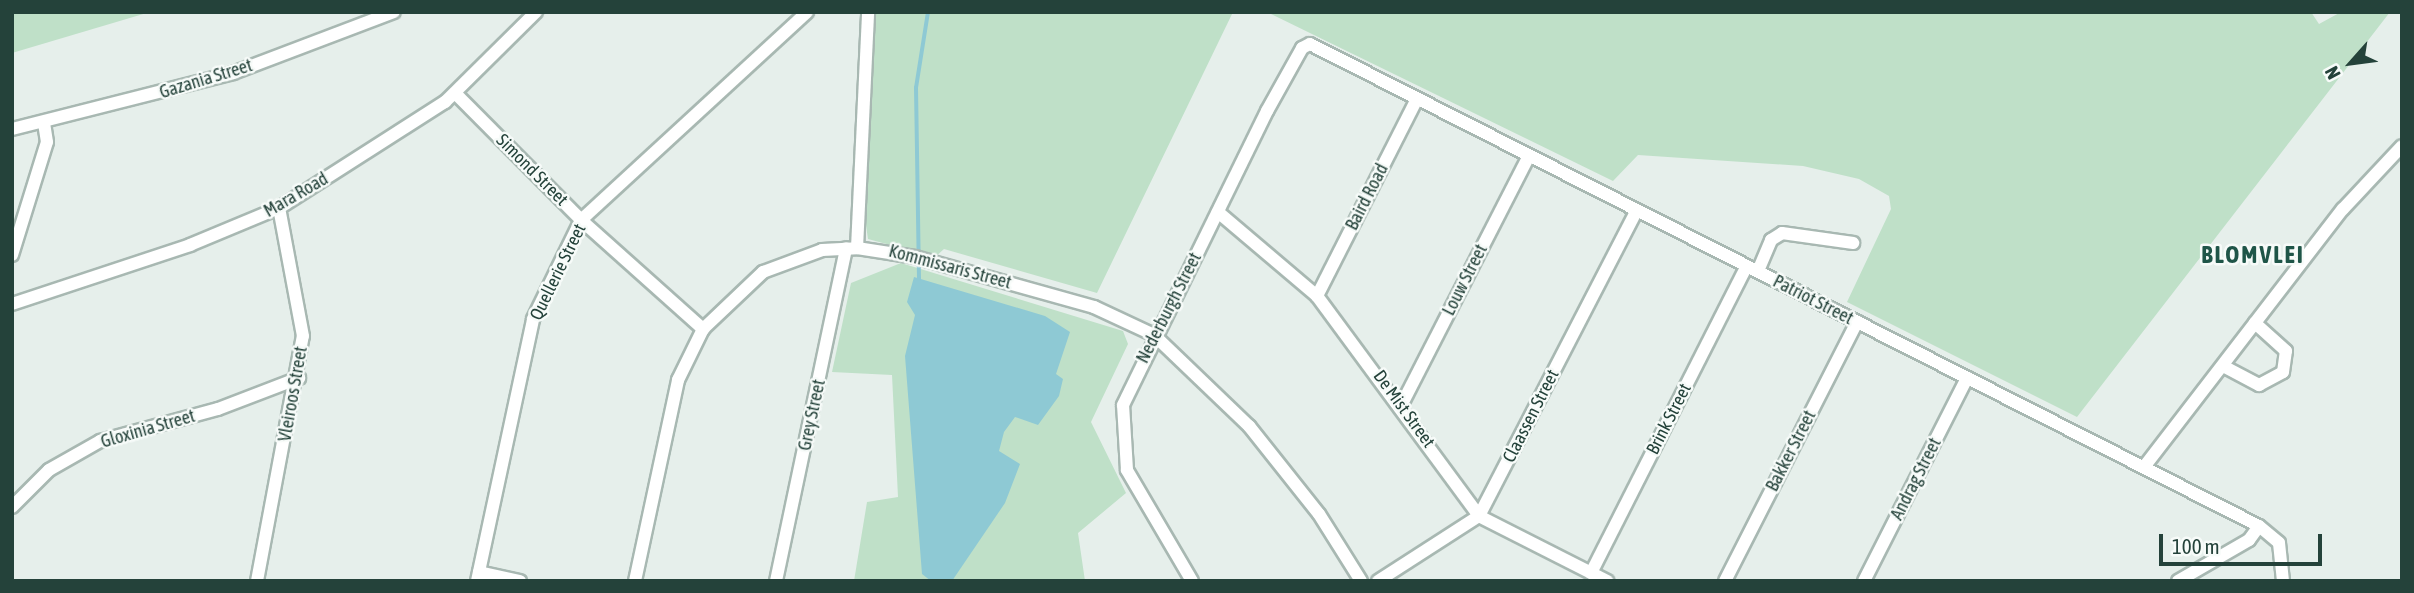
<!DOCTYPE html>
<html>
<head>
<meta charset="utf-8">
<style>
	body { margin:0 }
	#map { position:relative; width:2414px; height:593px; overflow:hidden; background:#e6efeb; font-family:"Asap Condensed",sans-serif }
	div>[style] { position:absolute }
	.green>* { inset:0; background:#bfe0c8 }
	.water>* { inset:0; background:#8ec9d4 }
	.stream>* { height:3.5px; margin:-1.75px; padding:0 1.75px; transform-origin:1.75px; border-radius:1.75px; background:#8ec9d4 }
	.roads { filter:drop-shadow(2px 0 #a8b8b2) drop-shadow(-2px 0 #a8b8b2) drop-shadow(0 2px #a8b8b2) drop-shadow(0 -2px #a8b8b2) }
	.street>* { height:12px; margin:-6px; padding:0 6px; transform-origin:6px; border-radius:6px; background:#fff }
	span { translate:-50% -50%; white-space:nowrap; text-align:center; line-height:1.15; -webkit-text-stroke:5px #f7fbf9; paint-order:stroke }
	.street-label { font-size:18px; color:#24423a }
	.district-label { font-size:24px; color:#1f5548; font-weight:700; letter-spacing:2px }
	.frame { position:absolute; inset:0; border:14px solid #24423a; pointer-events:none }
	.north { position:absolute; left:2316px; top:28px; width:70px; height:70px; -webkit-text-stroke:5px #f7fbf9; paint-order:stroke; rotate:242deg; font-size:19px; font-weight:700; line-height:28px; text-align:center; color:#24423a }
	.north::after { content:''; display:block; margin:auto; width:24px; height:32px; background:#24423a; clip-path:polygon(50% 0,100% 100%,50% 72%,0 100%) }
	.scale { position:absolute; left:2159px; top:534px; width:163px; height:32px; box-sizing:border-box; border:4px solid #24423a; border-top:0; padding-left:9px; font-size:21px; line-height:24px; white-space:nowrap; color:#24423a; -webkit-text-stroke:5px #f7fbf9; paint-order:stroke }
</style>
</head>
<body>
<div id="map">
	<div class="green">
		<i style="clip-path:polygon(12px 12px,150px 12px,12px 53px)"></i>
		<i style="clip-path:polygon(873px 12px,1233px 12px,1097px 293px,944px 249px,935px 257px,868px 239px,864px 212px)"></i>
		<i style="clip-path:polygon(1267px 12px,2311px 12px,2319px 24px,2341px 12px,2390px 12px,2077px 417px,1847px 302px,1891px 209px,1889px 196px,1859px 179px,1803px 166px,1638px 155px,1613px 181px)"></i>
		<i style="clip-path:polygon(901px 263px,1123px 331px,1128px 344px,1091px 422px,1126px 493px,1078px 533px,1085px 581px,854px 581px,867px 502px,898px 497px,892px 375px,832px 372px,851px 283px)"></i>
	</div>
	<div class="water">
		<i style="clip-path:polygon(914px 277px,1045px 316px,1070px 332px,1056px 374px,1063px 379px,1059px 396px,1038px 425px,1015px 417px,1004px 432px,999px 451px,1020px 464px,1005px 503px,952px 581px,931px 581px,922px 574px,905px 356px,915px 315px,907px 302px)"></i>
	</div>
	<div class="stream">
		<i style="left:919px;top:279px;width:191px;rotate:-90.9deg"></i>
		<i style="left:916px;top:88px;width:77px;rotate:-81deg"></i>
	</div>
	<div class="roads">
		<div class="street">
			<i style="left:456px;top:94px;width:177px;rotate:45.2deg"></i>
			<i style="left:581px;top:220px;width:164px;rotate:41.8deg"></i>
			<i style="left:12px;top:129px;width:228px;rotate:-14.2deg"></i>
			<i style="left:233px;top:73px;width:172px;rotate:-20.8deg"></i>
			<i style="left:1218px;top:212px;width:130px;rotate:40.3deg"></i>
			<i style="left:1317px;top:296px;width:273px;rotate:53.6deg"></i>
			<i style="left:1479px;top:516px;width:144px;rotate:26.9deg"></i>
			<i style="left:857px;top:248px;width:236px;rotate:-87.3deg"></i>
			<i style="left:12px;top:255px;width:118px;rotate:-72.8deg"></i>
			<i style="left:47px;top:142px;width:20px;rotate:-99deg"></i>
			<i style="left:1758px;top:271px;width:34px;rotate:-67deg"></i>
			<i style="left:1771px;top:240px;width:13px;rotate:-32deg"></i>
			<i style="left:1782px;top:233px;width:72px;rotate:8deg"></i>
			<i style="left:1317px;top:296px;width:221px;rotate:-63.1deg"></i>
			<i style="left:12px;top:304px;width:188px;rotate:-18.3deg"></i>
			<i style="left:190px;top:245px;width:96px;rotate:-22.6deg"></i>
			<i style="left:279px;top:208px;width:197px;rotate:-32.6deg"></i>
			<i style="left:445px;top:102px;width:128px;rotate:-44.7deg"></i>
			<i style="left:2223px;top:366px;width:41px;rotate:27.8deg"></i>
			<i style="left:2259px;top:385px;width:27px;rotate:-28deg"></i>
			<i style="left:2283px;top:372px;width:21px;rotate:-82deg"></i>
			<i style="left:2286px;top:351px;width:42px;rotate:-137.9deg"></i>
			<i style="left:1402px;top:404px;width:279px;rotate:-62.9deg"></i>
			<i style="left:2144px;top:467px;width:326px;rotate:-52.4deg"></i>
			<i style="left:2343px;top:209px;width:86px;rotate:-46.9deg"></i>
			<i style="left:12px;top:507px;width:52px;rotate:-45deg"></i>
			<i style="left:49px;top:470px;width:59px;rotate:-29.6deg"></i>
			<i style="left:100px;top:441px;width:122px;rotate:-15.2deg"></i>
			<i style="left:218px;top:409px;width:87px;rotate:-20.9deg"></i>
			<i style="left:479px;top:572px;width:42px;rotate:12.4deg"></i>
			<i style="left:1591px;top:573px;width:344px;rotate:-63.1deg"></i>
			<i style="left:257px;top:581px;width:249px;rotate:-79.4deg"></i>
			<i style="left:303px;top:336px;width:130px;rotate:-100.6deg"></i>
			<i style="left:477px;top:581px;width:268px;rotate:-77.9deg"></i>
			<i style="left:533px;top:319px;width:110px;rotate:-64.1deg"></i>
			<i style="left:581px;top:220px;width:307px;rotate:-42.6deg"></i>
			<i style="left:635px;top:581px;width:206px;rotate:-77.9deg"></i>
			<i style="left:678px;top:380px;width:57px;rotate:-63.9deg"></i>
			<i style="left:703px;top:329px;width:83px;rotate:-43.5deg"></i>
			<i style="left:763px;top:272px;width:63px;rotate:-20.4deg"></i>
			<i style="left:822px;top:250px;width:35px;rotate:-3deg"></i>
			<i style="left:857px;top:248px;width:59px;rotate:8.8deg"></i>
			<i style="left:915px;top:257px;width:186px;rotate:15.6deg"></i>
			<i style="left:1094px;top:307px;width:66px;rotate:25deg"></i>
			<i style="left:1154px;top:335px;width:132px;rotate:43.8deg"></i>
			<i style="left:1249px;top:426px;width:112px;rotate:51.5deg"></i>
			<i style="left:1319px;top:514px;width:79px;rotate:57.9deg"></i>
			<i style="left:776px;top:581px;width:340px;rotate:-78.1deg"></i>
			<i style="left:1192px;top:581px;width:129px;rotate:-120.4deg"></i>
			<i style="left:1127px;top:470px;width:65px;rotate:-93.5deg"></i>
			<i style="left:1123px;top:405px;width:327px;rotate:-63.9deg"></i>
			<i style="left:1267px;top:111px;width:72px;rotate:-60.9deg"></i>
			<i style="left:1302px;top:48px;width:9px;rotate:-27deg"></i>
			<i style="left:1310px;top:44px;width:1064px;rotate:26.93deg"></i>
			<i style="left:2259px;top:526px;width:26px;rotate:40deg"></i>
			<i style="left:2279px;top:543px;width:38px;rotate:84deg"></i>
			<i style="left:1378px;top:581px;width:120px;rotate:-32.8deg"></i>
			<i style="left:1479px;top:516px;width:344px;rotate:-62.7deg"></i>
			<i style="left:1725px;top:581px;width:291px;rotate:-63deg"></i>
			<i style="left:1864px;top:581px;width:228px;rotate:-63.1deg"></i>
			<i style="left:2178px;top:581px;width:82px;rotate:-30deg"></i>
			<i style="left:2249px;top:540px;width:17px;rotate:-54deg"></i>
		</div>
	</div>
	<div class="street-label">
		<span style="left:206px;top:79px;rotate:-17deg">Gazania Street</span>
		<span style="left:532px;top:170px;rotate:45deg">Simond Street</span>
		<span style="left:296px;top:195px;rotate:-30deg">Mara Road</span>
		<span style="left:1367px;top:197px;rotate:-63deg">Baird Road</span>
		<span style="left:950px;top:267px;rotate:15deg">Kommissaris Street</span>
		<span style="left:558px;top:272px;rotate:-64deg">Quellerie Street</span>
		<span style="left:1465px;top:280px;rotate:-63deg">Louw Street</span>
		<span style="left:1813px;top:300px;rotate:27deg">Patriot Street</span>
		<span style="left:1169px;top:308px;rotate:-63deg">Nederburgh Street</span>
		<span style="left:293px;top:394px;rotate:-80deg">Vleiroos Street</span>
		<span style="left:1404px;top:409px;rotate:54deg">De Mist Street</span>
		<span style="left:812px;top:415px;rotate:-78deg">Grey Street</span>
		<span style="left:1531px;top:416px;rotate:-63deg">Claassen Street</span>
		<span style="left:1669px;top:419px;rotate:-63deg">Brink Street</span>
		<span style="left:148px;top:429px;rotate:-16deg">Gloxinia Street</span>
		<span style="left:1791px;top:451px;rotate:-63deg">Bakker Street</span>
		<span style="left:1916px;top:479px;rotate:-63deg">Andrag Street</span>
	</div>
	<div class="district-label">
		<span style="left:2253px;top:255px">BLOMVLEI</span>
	</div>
	<div class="frame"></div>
	<div class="north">N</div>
	<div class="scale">100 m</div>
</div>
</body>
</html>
